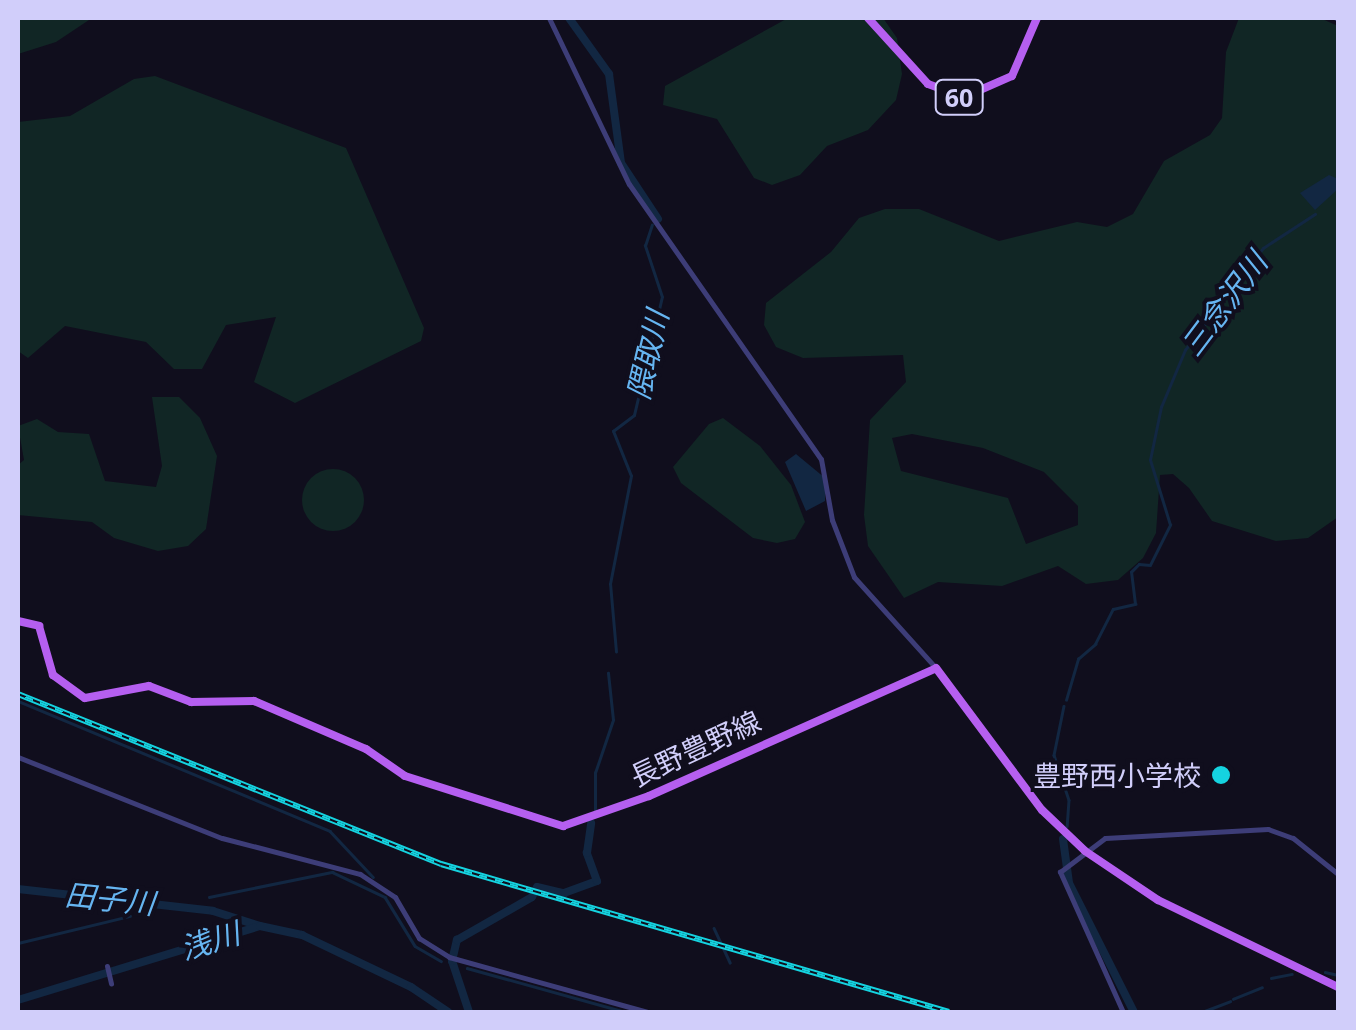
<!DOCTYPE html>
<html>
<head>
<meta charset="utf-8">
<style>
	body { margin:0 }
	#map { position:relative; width:1356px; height:1030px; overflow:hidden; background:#100e1d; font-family:"Noto Sans","Noto Sans JP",sans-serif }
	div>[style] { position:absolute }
	.green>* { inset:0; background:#112625 }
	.round { border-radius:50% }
	.water>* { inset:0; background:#122742 }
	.stream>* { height:2.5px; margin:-1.25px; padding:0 1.25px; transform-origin:1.25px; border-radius:1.25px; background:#122742 }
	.river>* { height:8px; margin:-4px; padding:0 4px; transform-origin:4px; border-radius:4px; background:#122742 }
	.minor>* { height:5px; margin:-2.5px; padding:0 2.5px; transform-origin:2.5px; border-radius:2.5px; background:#3d3d78 }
	.major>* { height:8px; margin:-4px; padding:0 4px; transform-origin:4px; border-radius:4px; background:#b55ff0 }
	.rail>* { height:6px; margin-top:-3px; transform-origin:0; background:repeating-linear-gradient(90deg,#100e1d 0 8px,#15d3e0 0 16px); box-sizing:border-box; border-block:2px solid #15d3e0 }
	.dots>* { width:28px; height:28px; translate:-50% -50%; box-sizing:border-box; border:5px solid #100e1d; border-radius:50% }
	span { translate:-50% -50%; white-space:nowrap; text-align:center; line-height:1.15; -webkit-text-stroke:8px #100e1d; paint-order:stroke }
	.shield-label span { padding:2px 8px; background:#100e1d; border:2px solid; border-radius:8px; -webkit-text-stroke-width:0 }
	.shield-label { font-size:25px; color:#d1cefa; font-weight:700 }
	.street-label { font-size:28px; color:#d1cefa }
	.poi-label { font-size:28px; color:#d1cefa }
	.right { translate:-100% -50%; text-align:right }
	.water-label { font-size:30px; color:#66b5f1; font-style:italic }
	.frame { position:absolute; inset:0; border:20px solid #d1cefa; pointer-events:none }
</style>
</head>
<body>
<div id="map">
	<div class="green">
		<i style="clip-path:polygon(18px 18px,92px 18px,56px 42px,18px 54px)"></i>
		<i style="clip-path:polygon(788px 18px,883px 18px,897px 38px,902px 74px,896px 100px,868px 130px,827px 146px,800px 175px,772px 185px,754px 178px,717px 119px,663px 105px,665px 86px)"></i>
		<i style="clip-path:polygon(evenodd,1239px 18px,1320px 18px,1338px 26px,1338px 517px,1308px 538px,1276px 541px,1212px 521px,1189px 488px,1173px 474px,1160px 475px,1156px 533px,1143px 558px,1118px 580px,1086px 584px,1058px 566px,1002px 586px,938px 582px,904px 598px,868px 546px,864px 515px,870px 420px,906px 382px,903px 355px,803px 358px,776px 347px,764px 325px,766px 303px,831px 252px,859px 218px,885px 209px,919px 209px,999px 241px,1077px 222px,1107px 227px,1133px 214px,1164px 161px,1210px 135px,1222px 118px,1226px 52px,1239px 18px,912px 434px,983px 448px,1044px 472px,1078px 506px,1078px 525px,1026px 544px,1008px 498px,901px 471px,892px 438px,912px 434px)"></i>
		<i style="clip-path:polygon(155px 76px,346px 148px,424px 328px,421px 341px,295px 403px,254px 382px,276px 317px,226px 325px,202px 369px,174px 369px,146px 342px,65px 326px,28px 358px,18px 351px,18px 122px,70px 116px,134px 79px)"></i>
		<i style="clip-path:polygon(152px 397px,179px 397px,200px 418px,217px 456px,206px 529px,188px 546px,158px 551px,114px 538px,92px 522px,18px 515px,18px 465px,24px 460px,18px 426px,37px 419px,58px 432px,89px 434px,105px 481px,156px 487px,162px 466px)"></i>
		<i style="clip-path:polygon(723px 418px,760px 446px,791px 485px,805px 522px,795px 539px,777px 543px,753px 538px,681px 483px,673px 467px,709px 424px)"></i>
		<i class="round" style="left:302px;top:469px;width:62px;height:62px"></i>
	</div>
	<div class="water">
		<i style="clip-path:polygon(1329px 175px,1338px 179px,1338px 189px,1315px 210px,1300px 193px)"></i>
		<i style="clip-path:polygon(796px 454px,825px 478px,825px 501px,806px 511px,785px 462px)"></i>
	</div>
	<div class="stream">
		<i style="left:616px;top:652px;width:68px;rotate:-95deg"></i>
		<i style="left:610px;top:584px;width:110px;rotate:-79deg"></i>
		<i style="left:631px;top:476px;width:48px;rotate:-111.8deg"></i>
		<i style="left:613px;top:431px;width:26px;rotate:-37deg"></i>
		<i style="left:634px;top:415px;width:121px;rotate:-76.7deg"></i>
		<i style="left:662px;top:297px;width:54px;rotate:-108.4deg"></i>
		<i style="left:645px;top:246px;width:22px;rotate:-72deg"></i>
		<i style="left:1066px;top:700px;width:43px;rotate:-73.7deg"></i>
		<i style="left:1078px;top:659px;width:23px;rotate:-41deg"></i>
		<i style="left:1095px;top:644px;width:39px;rotate:-63deg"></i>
		<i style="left:1113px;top:609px;width:23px;rotate:-13deg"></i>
		<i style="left:1135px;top:604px;width:32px;rotate:-97deg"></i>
		<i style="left:1131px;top:572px;width:11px;rotate:-45deg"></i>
		<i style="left:1139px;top:564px;width:11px;rotate:5deg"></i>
		<i style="left:1150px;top:565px;width:45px;rotate:-63.4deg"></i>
		<i style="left:1170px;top:525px;width:68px;rotate:-107.1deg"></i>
		<i style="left:1150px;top:460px;width:54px;rotate:-78.3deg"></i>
		<i style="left:1161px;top:407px;width:62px;rotate:-67.2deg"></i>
		<i style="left:1185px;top:350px;width:128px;rotate:-52.6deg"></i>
		<i style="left:1263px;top:248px;width:62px;rotate:-33.2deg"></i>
		<i style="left:18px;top:701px;width:338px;rotate:22.6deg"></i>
		<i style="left:330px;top:831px;width:63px;rotate:46.9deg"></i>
		<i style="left:1064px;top:706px;width:50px;rotate:101.5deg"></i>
		<i style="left:1054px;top:755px;width:47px;rotate:71.6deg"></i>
		<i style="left:1069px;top:800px;width:26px;rotate:94deg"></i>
		<i style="left:595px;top:812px;width:39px;rotate:-90deg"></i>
		<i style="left:595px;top:773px;width:56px;rotate:-71.2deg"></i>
		<i style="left:613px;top:720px;width:47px;rotate:-96.1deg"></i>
		<i style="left:209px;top:897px;width:126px;rotate:-11.5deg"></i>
		<i style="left:332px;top:872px;width:59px;rotate:25.3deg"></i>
		<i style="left:385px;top:897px;width:57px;rotate:58.5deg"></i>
		<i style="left:415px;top:946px;width:30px;rotate:30deg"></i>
		<i style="left:714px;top:928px;width:38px;rotate:65deg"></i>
		<i style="left:18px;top:943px;width:115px;rotate:-13.6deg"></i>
		<i style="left:467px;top:968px;width:165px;rotate:15.5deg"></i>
		<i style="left:1325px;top:972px;width:13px;rotate:13deg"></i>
		<i style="left:1271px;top:978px;width:21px;rotate:-11deg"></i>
		<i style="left:1233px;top:999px;width:31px;rotate:-22deg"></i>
		<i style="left:1202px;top:1012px;width:30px;rotate:-21deg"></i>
	</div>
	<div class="river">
		<i style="left:569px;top:18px;width:69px;rotate:54.5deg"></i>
		<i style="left:609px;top:74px;width:90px;rotate:82.3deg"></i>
		<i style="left:621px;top:163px;width:67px;rotate:56.5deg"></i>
		<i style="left:1063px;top:839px;width:44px;rotate:82.2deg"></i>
		<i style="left:1069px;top:883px;width:144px;rotate:63.3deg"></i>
		<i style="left:18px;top:889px;width:196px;rotate:6.4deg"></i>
		<i style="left:213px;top:911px;width:49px;rotate:17.7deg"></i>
		<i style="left:18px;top:1000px;width:253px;rotate:-17deg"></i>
		<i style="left:260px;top:926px;width:43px;rotate:12.1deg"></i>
		<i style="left:302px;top:935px;width:121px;rotate:25.5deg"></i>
		<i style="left:411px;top:987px;width:45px;rotate:34deg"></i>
		<i style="left:469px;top:1012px;width:54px;rotate:-108.4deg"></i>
		<i style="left:452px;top:961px;width:22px;rotate:-77deg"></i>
		<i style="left:457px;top:940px;width:86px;rotate:-29.8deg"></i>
		<i style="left:532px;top:897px;width:11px;rotate:-63deg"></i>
		<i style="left:537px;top:887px;width:28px;rotate:13deg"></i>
		<i style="left:564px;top:893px;width:35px;rotate:-20deg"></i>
		<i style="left:597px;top:881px;width:30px;rotate:-110deg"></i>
		<i style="left:587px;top:853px;width:30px;rotate:-82deg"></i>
	</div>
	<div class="minor">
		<i style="left:549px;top:18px;width:184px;rotate:64.3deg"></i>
		<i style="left:629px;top:184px;width:335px;rotate:55.1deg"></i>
		<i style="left:821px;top:459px;width:62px;rotate:79.8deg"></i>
		<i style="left:832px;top:520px;width:61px;rotate:68.9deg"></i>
		<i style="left:854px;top:577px;width:122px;rotate:48deg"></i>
		<i style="left:1336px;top:18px;width:2px;rotate:27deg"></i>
		<i style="left:18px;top:757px;width:219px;rotate:21.7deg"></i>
		<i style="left:222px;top:838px;width:143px;rotate:14.6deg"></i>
		<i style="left:360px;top:874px;width:42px;rotate:33.3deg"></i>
		<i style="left:395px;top:897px;width:48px;rotate:59.7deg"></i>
		<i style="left:419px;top:938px;width:36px;rotate:32deg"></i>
		<i style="left:449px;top:957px;width:205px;rotate:15.5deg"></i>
		<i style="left:107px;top:966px;width:18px;rotate:77deg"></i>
		<i style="left:1123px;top:1012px;width:154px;rotate:-114.2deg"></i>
		<i style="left:1060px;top:872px;width:56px;rotate:-37.1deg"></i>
		<i style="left:1105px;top:838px;width:163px;rotate:-3.2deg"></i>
		<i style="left:1268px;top:829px;width:27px;rotate:20deg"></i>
		<i style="left:1293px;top:838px;width:58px;rotate:38.7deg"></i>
	</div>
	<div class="major">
		<i style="left:868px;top:18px;width:89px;rotate:47.7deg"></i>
		<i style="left:928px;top:84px;width:38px;rotate:20deg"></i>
		<i style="left:964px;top:97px;width:52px;rotate:-23.6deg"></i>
		<i style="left:1012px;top:76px;width:63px;rotate:-66.7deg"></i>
		<i style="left:18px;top:621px;width:22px;rotate:13deg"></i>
		<i style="left:39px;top:626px;width:51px;rotate:74.1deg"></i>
		<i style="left:53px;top:675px;width:39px;rotate:36deg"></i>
		<i style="left:85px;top:698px;width:65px;rotate:-10.6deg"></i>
		<i style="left:149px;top:686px;width:45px;rotate:20.9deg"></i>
		<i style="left:191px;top:702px;width:63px;rotate:-0.9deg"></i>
		<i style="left:254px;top:701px;width:122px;rotate:23.2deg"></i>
		<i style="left:366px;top:749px;width:47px;rotate:34.7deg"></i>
		<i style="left:405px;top:776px;width:166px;rotate:17.6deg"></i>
		<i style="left:563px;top:826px;width:91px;rotate:-19.2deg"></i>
		<i style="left:649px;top:796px;width:314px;rotate:-24deg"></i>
		<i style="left:936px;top:668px;width:177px;rotate:53.3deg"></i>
		<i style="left:1042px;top:810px;width:59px;rotate:43.6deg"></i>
		<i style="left:1085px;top:851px;width:88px;rotate:33.9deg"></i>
		<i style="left:1158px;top:900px;width:200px;rotate:25.8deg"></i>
	</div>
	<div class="rail">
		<i style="left:18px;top:694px;width:456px;rotate:21.9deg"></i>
		<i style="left:441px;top:864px;width:529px;rotate:16.24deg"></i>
	</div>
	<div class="dots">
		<i style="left:1221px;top:775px;background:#15d3e0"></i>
	</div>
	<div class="shield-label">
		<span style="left:959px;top:97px">60</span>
	</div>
	<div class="street-label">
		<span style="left:695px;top:748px;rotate:-25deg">長野豊野線</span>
	</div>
	<div class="poi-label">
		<span class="right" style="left:1201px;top:775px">豊野西小学校</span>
	</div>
	<div class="water-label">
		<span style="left:1224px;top:304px;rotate:-53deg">三念沢川</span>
		<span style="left:648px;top:355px;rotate:-77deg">隈取川</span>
		<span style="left:110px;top:899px;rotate:6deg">田子川</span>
		<span style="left:210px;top:941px;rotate:-17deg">浅川</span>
	</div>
	<div class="frame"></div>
</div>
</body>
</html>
